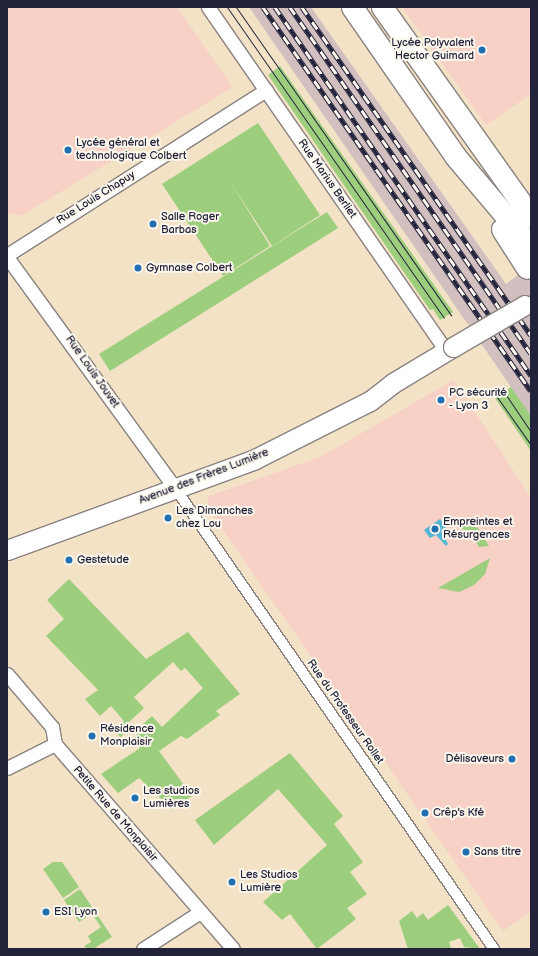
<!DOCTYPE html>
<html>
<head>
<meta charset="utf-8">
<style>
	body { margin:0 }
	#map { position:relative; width:538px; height:956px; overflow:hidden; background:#f3e2c5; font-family:"Balsamiq Sans",sans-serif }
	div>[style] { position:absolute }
	.built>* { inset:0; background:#f7d1c6 }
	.industrial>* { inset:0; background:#d2bfbf }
	.green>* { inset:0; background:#9cce7e }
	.water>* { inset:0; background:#54b5d3 }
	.roads { filter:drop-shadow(1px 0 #8a8280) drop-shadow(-1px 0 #8a8280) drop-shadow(0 1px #8a8280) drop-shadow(0 -1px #8a8280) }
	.pedestrian>* { height:10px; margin:-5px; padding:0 5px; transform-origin:5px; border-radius:5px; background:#fff }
	.minor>* { height:13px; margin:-6.5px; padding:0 6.5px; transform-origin:6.5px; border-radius:6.5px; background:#fff }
	.secondary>* { height:19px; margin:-9.5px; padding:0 9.5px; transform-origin:9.5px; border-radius:9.5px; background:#fff }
	.primary>* { height:21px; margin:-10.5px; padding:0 10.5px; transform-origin:10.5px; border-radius:10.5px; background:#fff }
	.tram>* { height:1px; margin:-0.5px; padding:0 0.5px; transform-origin:0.5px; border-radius:0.5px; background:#22223b }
	.rail>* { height:4.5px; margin-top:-2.25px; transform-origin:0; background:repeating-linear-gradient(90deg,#fbf7ec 0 9px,#22223b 0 18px); box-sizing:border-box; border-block:1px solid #22223b }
	.bridges { filter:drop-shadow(1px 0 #8a8280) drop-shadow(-1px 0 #8a8280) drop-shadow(0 1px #8a8280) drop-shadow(0 -1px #8a8280) }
	.secondary-bridge>* { height:19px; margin:-9.5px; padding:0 9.5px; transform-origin:9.5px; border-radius:9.5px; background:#fff }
	.dots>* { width:11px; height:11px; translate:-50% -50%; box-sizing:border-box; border:2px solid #fbf7ec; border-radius:50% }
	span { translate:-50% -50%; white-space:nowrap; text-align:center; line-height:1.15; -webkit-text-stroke:4px #fbf7ec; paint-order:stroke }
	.poi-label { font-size:11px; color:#22223b }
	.right { translate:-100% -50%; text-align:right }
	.left { translate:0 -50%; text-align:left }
	.street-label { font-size:11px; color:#22223b }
	.frame { position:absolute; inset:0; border:8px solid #22223b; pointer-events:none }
</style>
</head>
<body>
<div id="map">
	<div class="built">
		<i style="clip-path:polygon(7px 7px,177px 7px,231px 85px,231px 88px,21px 216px,7px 212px)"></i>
		<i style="clip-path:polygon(402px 7px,531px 7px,531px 94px,486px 125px)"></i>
		<i style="clip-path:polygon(454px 380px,531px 498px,531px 912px,503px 931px,206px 506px,209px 496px,320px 457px)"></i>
	</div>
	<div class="industrial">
		<i style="clip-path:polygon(249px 7px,311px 7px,506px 284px,531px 265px,531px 416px)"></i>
	</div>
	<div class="green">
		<i style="clip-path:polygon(280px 66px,453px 312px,440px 320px,433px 309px,430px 310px,268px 75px)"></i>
		<i style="clip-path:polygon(258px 123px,320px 215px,272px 246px,229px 180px,270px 246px,223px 276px,162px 184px)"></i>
		<i style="clip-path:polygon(327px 212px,338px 228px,110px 371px,99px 354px)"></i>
		<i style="clip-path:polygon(511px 387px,531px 416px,531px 451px,495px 398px)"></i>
		<i style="clip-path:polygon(461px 518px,479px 529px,489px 546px,479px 547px,470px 532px,460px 528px)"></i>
		<i style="clip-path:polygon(490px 558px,485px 574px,474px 585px,459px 592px,438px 588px)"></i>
		<i style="clip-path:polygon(69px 579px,146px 659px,188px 632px,240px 694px,216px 711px,220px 715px,187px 739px,181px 736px,159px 751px,192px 796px,172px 809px,139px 778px,118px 793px,101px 774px,140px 748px,134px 740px,143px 724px,152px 716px,162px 727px,203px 688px,185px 668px,181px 671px,173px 662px,134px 697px,144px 708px,128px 723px,121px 738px,115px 731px,124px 721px,111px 706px,100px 716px,85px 699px,98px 690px,46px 636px,64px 619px,47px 600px)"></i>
		<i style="clip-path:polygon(290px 753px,343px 816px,334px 824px,363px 862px,350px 872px,367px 894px,347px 908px,356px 919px,317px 949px,290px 914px,282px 920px,263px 902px,327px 845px,278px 789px,214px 845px,195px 820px)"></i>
		<i style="clip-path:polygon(53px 862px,62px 862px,79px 887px,63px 898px,43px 869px)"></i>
		<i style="clip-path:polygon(80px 889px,112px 937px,93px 949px,87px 949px,84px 946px,91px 942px,88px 936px,101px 927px,92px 914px,79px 922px,64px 900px)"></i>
		<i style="clip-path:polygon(448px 905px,480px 949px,464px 947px,460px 938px,449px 942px,451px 948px,449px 949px,408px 949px,399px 921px,412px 911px,417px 918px,423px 913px,428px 920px)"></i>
	</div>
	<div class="water">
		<i style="clip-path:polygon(440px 519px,446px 527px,441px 531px,448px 544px,446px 546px,436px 535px,430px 538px,424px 530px)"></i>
	</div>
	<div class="roads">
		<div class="pedestrian">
			<i style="left:175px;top:488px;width:561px;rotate:55.32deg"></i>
		</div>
		<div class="minor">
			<i style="left:208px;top:7px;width:418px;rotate:55.3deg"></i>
			<i style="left:7px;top:255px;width:307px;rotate:-32.5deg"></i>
			<i style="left:7px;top:257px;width:286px;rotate:54deg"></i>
			<i style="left:7px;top:674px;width:70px;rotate:49.7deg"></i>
			<i style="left:52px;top:727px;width:17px;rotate:80deg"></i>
			<i style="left:55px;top:744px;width:271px;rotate:49deg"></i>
			<i style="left:7px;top:768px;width:54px;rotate:-26.6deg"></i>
			<i style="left:143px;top:949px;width:68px;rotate:-33deg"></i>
		</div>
		<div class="secondary">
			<i style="left:7px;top:550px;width:264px;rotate:-20.1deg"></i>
			<i style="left:255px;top:459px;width:129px;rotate:-26.8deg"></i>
			<i style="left:370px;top:401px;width:29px;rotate:-38deg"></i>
			<i style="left:393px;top:383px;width:70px;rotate:-31deg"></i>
		</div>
		<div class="primary">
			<i style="left:352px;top:7px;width:181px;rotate:55.3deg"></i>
			<i style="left:455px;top:156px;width:118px;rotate:49.8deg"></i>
			<i style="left:382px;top:7px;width:257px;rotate:54.6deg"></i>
			<i style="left:502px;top:229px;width:46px;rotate:57.3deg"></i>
		</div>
	</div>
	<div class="tram">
		<i style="left:227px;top:7px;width:379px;rotate:55.1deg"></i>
		<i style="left:236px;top:7px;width:376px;rotate:55.1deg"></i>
		<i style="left:504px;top:392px;width:48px;rotate:56deg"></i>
		<i style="left:497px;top:397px;width:59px;rotate:54.7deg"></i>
	</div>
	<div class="rail">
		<i style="left:263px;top:7px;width:468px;rotate:55.1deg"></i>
		<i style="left:275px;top:7px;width:449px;rotate:55.2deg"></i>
		<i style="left:290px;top:7px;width:422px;rotate:55.2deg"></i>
		<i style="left:302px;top:7px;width:400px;rotate:55.1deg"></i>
	</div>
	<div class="bridges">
		<div class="secondary-bridge">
			<i style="left:453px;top:347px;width:83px;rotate:-30.3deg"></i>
		</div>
	</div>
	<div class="dots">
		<i style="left:482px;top:50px;background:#1f6fb2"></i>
		<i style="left:68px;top:150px;background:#1f6fb2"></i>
		<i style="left:153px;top:224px;background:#1f6fb2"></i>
		<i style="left:138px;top:268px;background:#1f6fb2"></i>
		<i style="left:441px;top:400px;background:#1f6fb2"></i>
		<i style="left:168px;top:518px;background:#1f6fb2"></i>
		<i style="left:435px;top:529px;background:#1f6fb2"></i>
		<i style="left:69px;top:560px;background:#1f6fb2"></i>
		<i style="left:92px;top:736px;background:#1f6fb2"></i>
		<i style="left:512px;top:759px;background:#1f6fb2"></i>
		<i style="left:135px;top:798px;background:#1f6fb2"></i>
		<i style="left:425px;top:813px;background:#1f6fb2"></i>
		<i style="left:466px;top:852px;background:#1f6fb2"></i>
		<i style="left:232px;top:882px;background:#1f6fb2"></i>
		<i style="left:46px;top:912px;background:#1f6fb2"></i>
	</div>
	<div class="poi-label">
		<span class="right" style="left:474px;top:50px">Lycée Polyvalent<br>Hector Guimard</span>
		<span class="left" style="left:76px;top:150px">Lycée général et<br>technologique Colbert</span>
		<span class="left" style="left:161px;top:224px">Salle Roger<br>Barbas</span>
		<span class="left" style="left:146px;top:268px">Gymnase Colbert</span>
		<span class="left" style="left:449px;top:400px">PC sécurité<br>- Lyon 3</span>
		<span class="left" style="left:176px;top:518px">Les Dimanches<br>chez Lou</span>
		<span class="left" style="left:443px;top:529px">Empreintes et<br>Résurgences</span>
		<span class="left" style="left:77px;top:560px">Gestetude</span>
		<span class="left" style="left:100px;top:736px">Résidence<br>Monplaisir</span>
		<span class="right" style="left:504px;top:759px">Délisaveurs</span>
		<span class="left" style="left:143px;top:798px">Les studios<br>Lumières</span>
		<span class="left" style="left:433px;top:813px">Crêp's Kfé</span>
		<span class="left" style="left:474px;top:852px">Sans titre</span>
		<span class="left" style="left:240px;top:882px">Les Studios<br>Lumière</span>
		<span class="left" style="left:54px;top:912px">ESI Lyon</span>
	</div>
	<div class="street-label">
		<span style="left:327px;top:179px;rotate:55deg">Rue Marius Berliet</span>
		<span style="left:96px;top:198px;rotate:-32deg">Rue Louis Chapuy</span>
		<span style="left:92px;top:372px;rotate:55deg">Rue Louis Jouvet</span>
		<span style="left:204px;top:477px;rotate:-21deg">Avenue des Frères Lumière</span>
		<span style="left:345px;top:712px;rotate:55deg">Rue du Professeur Rollet</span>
		<span style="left:115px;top:814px;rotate:49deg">Petite Rue de Monplaisir</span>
	</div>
	<div class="frame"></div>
</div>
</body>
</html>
